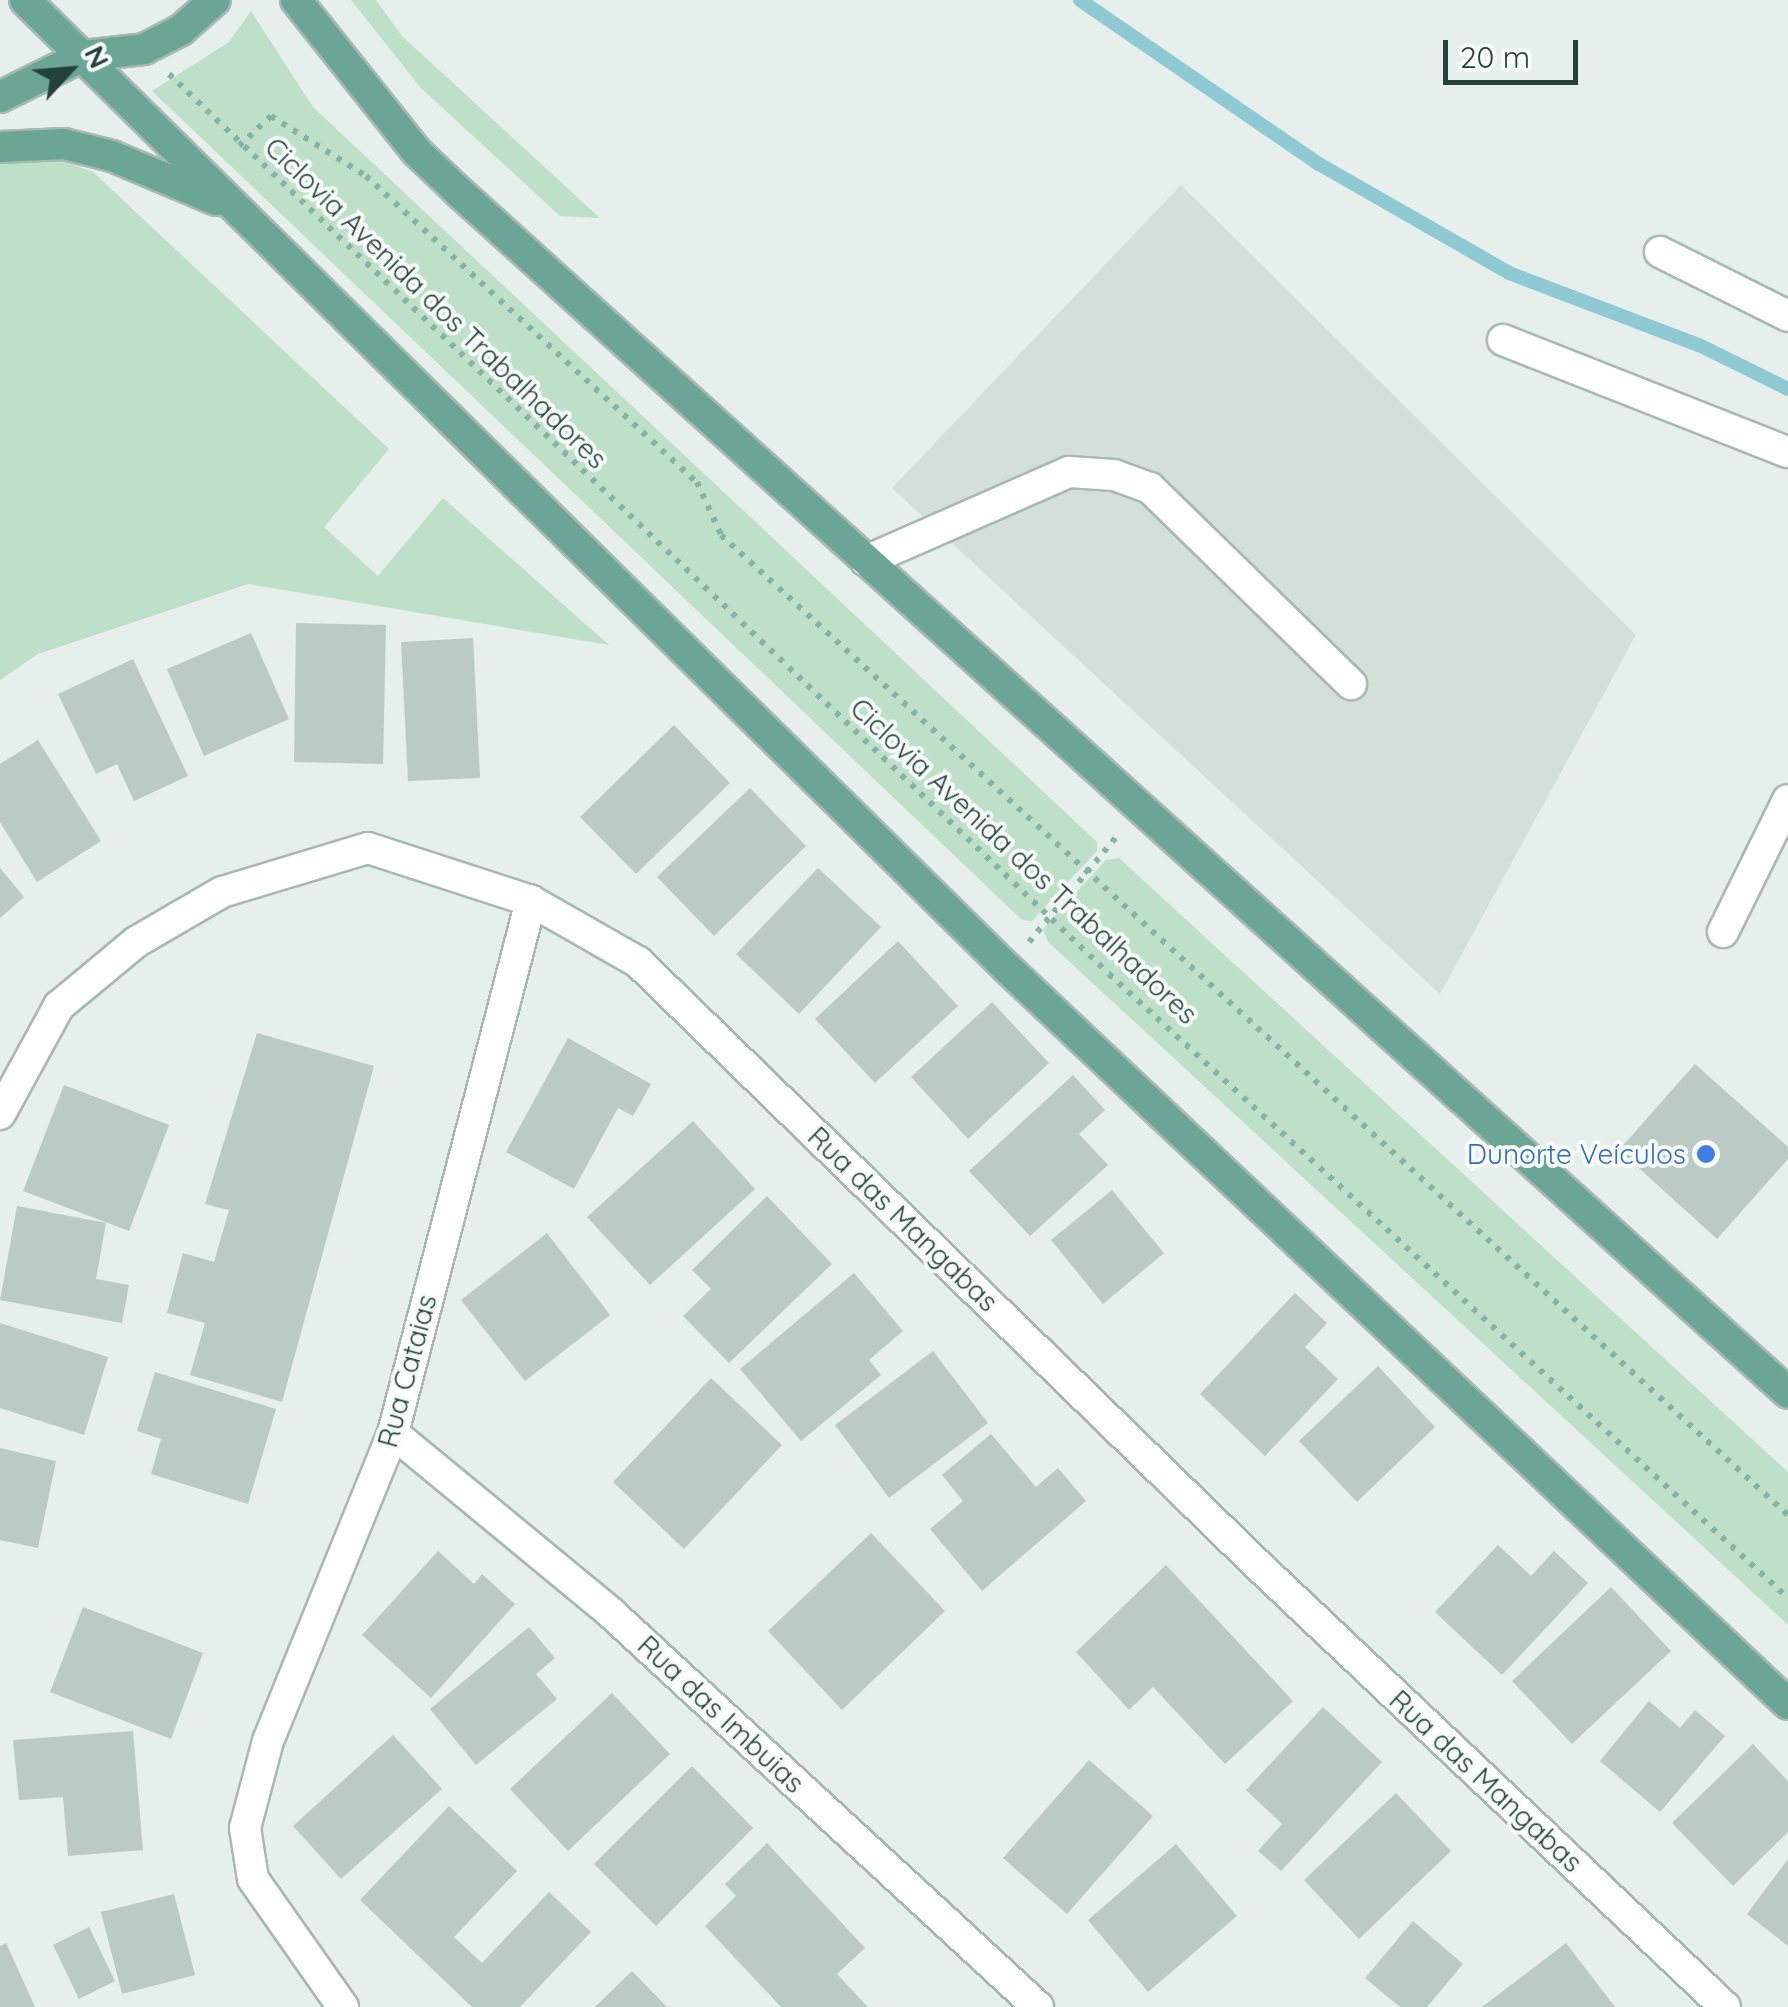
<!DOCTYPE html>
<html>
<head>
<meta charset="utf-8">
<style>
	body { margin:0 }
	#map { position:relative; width:1788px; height:2007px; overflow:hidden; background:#e6efeb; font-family:Quicksand,sans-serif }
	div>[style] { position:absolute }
	.built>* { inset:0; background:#d4dfda }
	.green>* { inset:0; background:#bfe0c8 }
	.stream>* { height:14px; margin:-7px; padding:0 7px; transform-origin:7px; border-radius:7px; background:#8ec9d4 }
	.building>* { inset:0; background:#bbcac4 }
	.path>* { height:6px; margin-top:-3px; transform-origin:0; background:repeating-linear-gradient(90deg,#86b3a5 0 5px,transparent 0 13px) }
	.roads { filter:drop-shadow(2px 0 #a8b8b2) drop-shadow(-2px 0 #a8b8b2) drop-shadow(0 2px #a8b8b2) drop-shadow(0 -2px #a8b8b2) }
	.minor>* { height:30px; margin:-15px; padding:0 15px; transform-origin:15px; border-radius:15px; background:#fff }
	.major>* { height:30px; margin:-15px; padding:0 15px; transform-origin:15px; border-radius:15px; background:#6aa596 }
	.dots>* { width:28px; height:28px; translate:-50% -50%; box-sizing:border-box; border:5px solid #f7fbf9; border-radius:50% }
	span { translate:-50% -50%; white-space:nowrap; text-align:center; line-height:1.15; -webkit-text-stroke:8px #f7fbf9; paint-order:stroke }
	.street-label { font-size:28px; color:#24423a }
	.shop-label { font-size:28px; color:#366cbe }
	.right { translate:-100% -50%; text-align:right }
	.north { position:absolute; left:20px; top:20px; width:100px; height:100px; -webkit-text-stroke:8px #f7fbf9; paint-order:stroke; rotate:64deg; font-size:28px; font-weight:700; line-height:40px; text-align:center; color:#24423a }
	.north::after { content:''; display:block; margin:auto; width:35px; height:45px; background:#24423a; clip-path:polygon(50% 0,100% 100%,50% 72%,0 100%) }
	.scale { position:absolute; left:1443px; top:40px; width:135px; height:45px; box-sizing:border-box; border:5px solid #24423a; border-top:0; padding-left:12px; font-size:30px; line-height:35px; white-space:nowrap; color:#24423a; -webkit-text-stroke:8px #f7fbf9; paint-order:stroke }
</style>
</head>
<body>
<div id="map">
	<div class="built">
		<i style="clip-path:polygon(1181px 185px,1636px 635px,1440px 994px,892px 488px)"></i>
	</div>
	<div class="green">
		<i style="clip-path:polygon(351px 0,376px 0,402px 36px,600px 218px,560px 216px,420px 87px)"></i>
		<i style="clip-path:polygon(251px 11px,313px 107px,1097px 842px,1097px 851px,1032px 921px,1022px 920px,152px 91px,229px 42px)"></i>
		<i style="clip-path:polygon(47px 155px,93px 172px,389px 449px,324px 527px,378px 576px,443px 498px,609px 645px,248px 584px,38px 654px,0 680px,0 161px)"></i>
		<i style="clip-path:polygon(1119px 858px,1788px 1472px,1788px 1625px,1048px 942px,1043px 929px,1106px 860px)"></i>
	</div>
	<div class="stream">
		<i style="left:1080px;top:0;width:290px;rotate:34.5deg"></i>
		<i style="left:1319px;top:164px;width:219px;rotate:29.8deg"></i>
		<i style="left:1509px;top:273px;width:203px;rotate:20.8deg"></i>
		<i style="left:1699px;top:345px;width:99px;rotate:26.3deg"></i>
	</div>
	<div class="building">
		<i style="clip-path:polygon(296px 623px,386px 625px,383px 764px,294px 762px)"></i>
		<i style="clip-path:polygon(251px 633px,289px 719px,204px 756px,167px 669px)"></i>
		<i style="clip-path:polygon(473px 638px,480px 778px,408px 781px,401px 642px)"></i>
		<i style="clip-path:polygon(133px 659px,188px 776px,134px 801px,117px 764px,96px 774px,58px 694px)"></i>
		<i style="clip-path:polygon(674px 725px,730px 783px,636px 874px,580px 817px)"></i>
		<i style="clip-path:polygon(38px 740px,101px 841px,37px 882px,0 822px,0 764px)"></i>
		<i style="clip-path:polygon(750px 788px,806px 846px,714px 936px,657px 877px)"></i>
		<i style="clip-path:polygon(0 868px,24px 897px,0 918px)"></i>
		<i style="clip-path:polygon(818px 868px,881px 927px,799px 1014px,736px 954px)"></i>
		<i style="clip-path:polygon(898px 941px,958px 1006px,875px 1083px,815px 1019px)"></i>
		<i style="clip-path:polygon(992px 1002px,1049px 1063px,968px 1139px,911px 1077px)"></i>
		<i style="clip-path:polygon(257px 1033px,374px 1066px,282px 1402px,190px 1375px,205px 1323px,167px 1313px,183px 1253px,214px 1262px,229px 1210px,205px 1204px)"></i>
		<i style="clip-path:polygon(568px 1038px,651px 1084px,633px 1116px,618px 1108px,574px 1189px,506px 1152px)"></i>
		<i style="clip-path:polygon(1695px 1064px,1788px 1147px,1788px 1159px,1717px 1239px,1619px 1150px)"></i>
		<i style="clip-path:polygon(1073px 1075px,1105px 1110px,1079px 1134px,1108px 1165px,1030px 1236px,969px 1171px)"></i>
		<i style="clip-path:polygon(64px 1085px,169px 1125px,129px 1231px,23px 1191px)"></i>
		<i style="clip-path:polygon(693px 1121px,755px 1189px,650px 1285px,587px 1217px)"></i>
		<i style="clip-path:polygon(1112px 1190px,1164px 1253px,1103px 1304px,1051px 1240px)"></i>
		<i style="clip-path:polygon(767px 1196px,832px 1264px,729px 1363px,683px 1316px,711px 1289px,692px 1270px)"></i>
		<i style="clip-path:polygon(17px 1206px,106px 1223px,96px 1279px,129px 1285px,122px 1323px,0 1300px)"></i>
		<i style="clip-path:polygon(547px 1233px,610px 1315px,525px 1381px,461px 1300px)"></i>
		<i style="clip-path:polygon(854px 1273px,903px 1331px,869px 1360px,881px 1375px,801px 1441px,740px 1369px)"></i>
		<i style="clip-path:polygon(1295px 1293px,1327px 1323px,1305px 1347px,1338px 1379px,1265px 1456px,1200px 1394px)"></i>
		<i style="clip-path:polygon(0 1323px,108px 1357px,84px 1435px,0 1408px)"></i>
		<i style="clip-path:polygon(933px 1351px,988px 1423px,889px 1498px,835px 1425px)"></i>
		<i style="clip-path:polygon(1378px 1366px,1435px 1427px,1357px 1502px,1299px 1441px)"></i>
		<i style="clip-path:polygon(155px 1372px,276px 1409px,248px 1504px,151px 1474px,161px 1439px,137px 1431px)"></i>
		<i style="clip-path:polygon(711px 1378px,782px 1445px,684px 1549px,613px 1482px)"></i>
		<i style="clip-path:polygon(991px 1434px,1036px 1487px,1058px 1468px,1086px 1501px,982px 1591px,930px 1529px,963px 1501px,942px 1475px)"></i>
		<i style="clip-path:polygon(0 1448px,56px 1461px,38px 1548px,0 1540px)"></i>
		<i style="clip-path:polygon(871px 1533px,945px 1611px,842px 1710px,768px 1631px)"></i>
		<i style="clip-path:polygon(1498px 1545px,1531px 1576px,1554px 1551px,1588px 1583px,1502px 1675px,1435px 1612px)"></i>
		<i style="clip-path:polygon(438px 1551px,474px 1584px,482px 1574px,515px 1604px,431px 1698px,362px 1635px)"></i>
		<i style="clip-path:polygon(1166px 1565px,1293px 1701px,1225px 1764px,1153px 1687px,1129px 1710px,1076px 1652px)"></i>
		<i style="clip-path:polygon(1611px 1587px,1671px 1651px,1572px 1744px,1512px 1681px)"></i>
		<i style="clip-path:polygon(83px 1607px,203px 1653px,171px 1739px,50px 1692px)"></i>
		<i style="clip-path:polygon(529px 1627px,555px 1658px,536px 1674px,557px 1699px,476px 1765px,430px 1709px)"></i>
		<i style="clip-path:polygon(612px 1693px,670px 1754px,568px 1851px,510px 1789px)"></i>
		<i style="clip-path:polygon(1649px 1701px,1680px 1728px,1695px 1710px,1725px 1736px,1660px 1812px,1600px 1761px)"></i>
		<i style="clip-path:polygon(1323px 1707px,1382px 1762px,1281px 1871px,1258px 1851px,1282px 1824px,1246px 1790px)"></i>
		<i style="clip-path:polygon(133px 1731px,143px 1850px,68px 1856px,63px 1797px,19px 1800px,13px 1740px)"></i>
		<i style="clip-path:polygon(393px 1735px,442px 1789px,341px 1879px,293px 1826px)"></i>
		<i style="clip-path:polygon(1753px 1744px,1788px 1781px,1788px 1832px,1733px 1886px,1672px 1823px)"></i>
		<i style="clip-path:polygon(1089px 1760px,1153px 1816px,1067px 1914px,1003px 1858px)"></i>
		<i style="clip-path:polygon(692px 1766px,753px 1828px,656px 1926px,594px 1864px)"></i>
		<i style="clip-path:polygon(1396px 1793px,1451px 1851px,1359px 1939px,1304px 1880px)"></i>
		<i style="clip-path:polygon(449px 1806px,517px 1871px,454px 1937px,482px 1963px,549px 1892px,591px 1932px,520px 2007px,472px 2007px,360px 1900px)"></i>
		<i style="clip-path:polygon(767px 1843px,865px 1948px,837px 1974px,868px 2007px,781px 2007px,705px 1926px,736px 1896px,725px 1884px)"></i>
		<i style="clip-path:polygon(1176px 1844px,1237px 1916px,1148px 1992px,1088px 1920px)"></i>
		<i style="clip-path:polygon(1788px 1859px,1788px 1946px,1747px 1914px)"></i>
		<i style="clip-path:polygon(174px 1894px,195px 1975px,122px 1994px,101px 1912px)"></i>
		<i style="clip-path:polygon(1413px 1921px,1463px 1964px,1427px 2007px,1400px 2007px,1365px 1978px)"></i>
		<i style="clip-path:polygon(89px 1927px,115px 1981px,79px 1999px,53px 1945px)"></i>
		<i style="clip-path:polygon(6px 1943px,35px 2007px,0 2007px,0 1946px)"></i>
		<i style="clip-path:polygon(1566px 1943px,1615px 2007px,1482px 2007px)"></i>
		<i style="clip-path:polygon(632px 1971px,667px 2007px,595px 2007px)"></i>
	</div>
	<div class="path">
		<i style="left:169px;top:74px;width:1301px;rotate:43.75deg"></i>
		<i style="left:1109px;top:974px;width:922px;rotate:42.58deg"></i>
		<i style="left:239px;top:146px;width:44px;rotate:-43.2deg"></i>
		<i style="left:271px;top:116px;width:112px;rotate:32.3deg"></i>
		<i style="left:366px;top:176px;width:451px;rotate:42.8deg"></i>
		<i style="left:697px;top:482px;width:58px;rotate:65.6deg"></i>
		<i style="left:721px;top:535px;width:1449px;rotate:42.57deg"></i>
		<i style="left:1029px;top:942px;width:138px;rotate:-50.3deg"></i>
	</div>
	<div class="roads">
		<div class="minor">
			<i style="left:1660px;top:252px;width:143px;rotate:26.6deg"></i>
			<i style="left:1503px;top:340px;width:306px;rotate:21.5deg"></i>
			<i style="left:866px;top:561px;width:222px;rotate:-23.7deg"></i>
			<i style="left:1069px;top:472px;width:45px;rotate:3.8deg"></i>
			<i style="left:1114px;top:475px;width:38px;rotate:20deg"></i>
			<i style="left:1150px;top:488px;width:281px;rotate:44.3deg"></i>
			<i style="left:1723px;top:932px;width:147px;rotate:-63.8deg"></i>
			<i style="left:0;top:1114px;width:123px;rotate:-61.4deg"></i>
			<i style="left:59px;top:1006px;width:100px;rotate:-39.7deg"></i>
			<i style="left:136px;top:942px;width:99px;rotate:-30.2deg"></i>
			<i style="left:222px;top:892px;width:152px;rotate:-16.8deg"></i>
			<i style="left:368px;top:848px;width:171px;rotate:18deg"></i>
			<i style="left:531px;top:901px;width:123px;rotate:29.7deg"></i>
			<i style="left:638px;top:962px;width:868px;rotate:44.21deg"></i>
			<i style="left:1260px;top:1567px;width:640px;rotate:43.42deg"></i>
			<i style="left:393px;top:1433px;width:283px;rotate:39.5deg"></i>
			<i style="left:611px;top:1613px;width:581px;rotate:42.7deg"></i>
			<i style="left:343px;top:2007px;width:156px;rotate:-125.1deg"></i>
			<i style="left:253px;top:1879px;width:52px;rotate:-98.9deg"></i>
			<i style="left:245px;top:1828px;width:90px;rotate:-75.2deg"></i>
			<i style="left:268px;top:1741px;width:332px;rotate:-67.9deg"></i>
			<i style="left:393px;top:1433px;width:550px;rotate:-75.46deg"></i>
		</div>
		<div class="major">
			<i style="left:25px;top:0;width:1379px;rotate:44.59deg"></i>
			<i style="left:1007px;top:968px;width:1073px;rotate:43.3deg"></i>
			<i style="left:296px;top:0;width:194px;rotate:51.5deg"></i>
			<i style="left:417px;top:152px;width:58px;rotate:43.6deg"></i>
			<i style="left:459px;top:192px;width:1791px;rotate:42.1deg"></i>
			<i style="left:0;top:97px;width:93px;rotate:-26.3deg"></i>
			<i style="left:83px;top:56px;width:61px;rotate:-6.5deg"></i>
			<i style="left:144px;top:49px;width:42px;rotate:-27.2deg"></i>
			<i style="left:181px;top:30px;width:45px;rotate:-41.4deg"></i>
			<i style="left:0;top:147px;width:64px;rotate:-2.7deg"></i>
			<i style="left:64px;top:144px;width:49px;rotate:14deg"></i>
			<i style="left:112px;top:156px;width:113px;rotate:22.9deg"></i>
		</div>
	</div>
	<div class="dots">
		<i style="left:1706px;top:1154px;background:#3f7fe0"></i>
	</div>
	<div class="street-label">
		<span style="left:436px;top:303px;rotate:44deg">Ciclovia Avenida dos Trabalhadores</span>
		<span style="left:1024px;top:861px;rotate:43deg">Ciclovia Avenida dos Trabalhadores</span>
		<span style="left:903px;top:1219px;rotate:44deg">Rua das Mangabas</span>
		<span style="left:407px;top:1371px;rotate:-75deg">Rua Cataias</span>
		<span style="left:721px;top:1714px;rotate:43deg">Rua das Imbuias</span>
		<span style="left:1486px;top:1781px;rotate:43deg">Rua das Mangabas</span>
	</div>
	<div class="shop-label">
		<span class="right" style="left:1686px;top:1154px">Dunorte Veículos</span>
	</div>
	<div class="north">N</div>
	<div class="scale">20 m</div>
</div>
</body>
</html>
